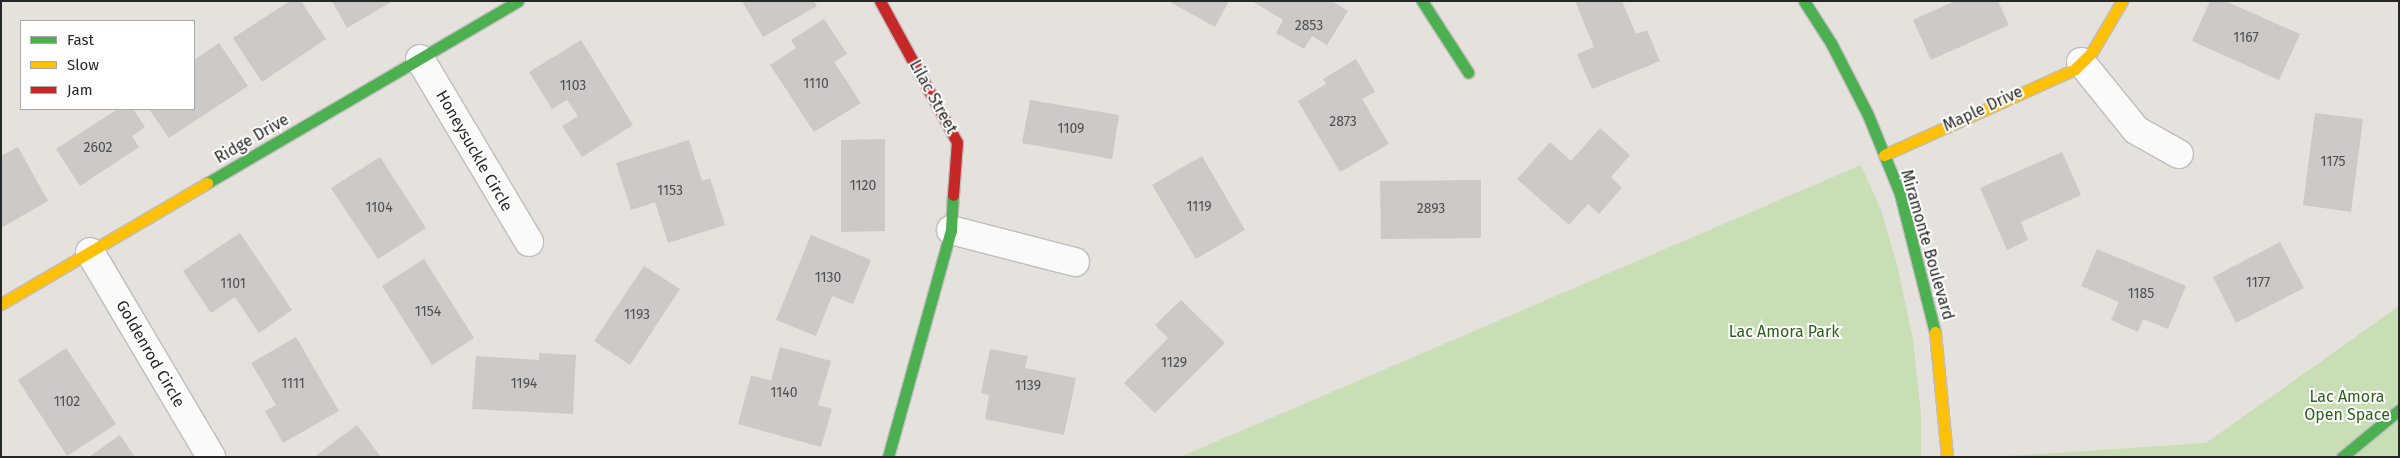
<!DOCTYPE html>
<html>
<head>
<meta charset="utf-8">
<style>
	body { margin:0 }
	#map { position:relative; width:2400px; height:458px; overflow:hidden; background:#e5e1dc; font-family:"Fira Sans",sans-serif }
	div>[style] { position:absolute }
	.green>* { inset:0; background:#c8dfb6 }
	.building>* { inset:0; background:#ccc9c6 }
	.roads { filter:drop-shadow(1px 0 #bfbdbd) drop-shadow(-1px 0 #bfbdbd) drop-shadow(0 1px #bfbdbd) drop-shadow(0 -1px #bfbdbd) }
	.street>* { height:28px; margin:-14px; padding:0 14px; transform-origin:14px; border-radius:14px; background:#fbfafa }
	.fast>* { height:11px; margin:-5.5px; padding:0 5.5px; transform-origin:5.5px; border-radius:5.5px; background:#4caf50 }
	.slow>* { height:11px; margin:-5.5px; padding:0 5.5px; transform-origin:5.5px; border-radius:5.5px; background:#ffc107 }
	.jam>* { height:11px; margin:-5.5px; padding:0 5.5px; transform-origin:5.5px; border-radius:5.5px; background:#c62828 }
	span { translate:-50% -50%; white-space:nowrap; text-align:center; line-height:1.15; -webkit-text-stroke:4px #fff; paint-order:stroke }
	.number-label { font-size:14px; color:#515050 }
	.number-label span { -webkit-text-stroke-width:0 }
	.street-label { font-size:16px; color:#272727 }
	.park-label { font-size:16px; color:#2c5f1c }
	.frame { position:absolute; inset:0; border:2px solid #272727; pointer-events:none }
	.legend { position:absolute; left:20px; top:20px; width:175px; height:90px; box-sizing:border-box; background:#fff; border:1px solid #a9a9a9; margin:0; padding:6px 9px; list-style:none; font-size:15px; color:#272727 }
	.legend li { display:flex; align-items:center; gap:10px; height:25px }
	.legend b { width:25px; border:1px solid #a9a9a9 }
</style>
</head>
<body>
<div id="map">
	<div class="green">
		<i style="clip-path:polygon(1861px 165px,1881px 210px,1896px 261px,1913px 339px,1921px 414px,1921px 457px,1180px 457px)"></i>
		<i style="clip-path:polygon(2399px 306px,2399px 457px,1992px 457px,2206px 443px)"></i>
	</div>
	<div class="building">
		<i style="clip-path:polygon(290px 1px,301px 1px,326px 39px,262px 82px,233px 38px)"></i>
		<i style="clip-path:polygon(332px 1px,393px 1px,347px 28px)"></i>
		<i style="clip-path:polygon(742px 1px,814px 1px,817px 6px,763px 37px)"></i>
		<i style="clip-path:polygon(1168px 1px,1229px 1px,1215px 27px)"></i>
		<i style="clip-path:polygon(1252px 1px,1332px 1px,1348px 11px,1327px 45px,1312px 36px,1304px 49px,1276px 33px,1283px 20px)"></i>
		<i style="clip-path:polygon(1575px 1px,1622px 1px,1636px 34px,1647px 30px,1660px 61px,1592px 89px,1577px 54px,1594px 47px)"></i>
		<i style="clip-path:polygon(1955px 1px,1998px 1px,2009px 25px,1931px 60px,1913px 20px)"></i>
		<i style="clip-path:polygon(2210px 1px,2225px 1px,2300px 34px,2279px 80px,2192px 41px)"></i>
		<i style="clip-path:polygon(824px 19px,847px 54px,834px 62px,861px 103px,814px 132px,770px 65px,796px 48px,791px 40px)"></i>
		<i style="clip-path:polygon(581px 40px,633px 125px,582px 157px,562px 126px,578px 116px,567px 100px,552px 109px,529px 72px)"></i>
		<i style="clip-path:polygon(219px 43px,248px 86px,169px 138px,149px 109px,194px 109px,194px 60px)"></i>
		<i style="clip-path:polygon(1356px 59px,1375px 92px,1362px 99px,1389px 144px,1340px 172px,1298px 101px,1326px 84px,1323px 79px)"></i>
		<i style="clip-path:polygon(1030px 100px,1119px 115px,1112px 159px,1022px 143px)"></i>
		<i style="clip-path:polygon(118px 109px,133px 109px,145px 127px,132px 136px,139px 147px,80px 186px,56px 149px)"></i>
		<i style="clip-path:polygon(2315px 113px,2363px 119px,2351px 212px,2303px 205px)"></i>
		<i style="clip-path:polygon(1600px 128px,1630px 155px,1611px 177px,1622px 188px,1599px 214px,1588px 204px,1569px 225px,1517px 179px,1550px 142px,1571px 161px)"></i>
		<i style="clip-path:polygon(885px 139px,885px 231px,841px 232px,841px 140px)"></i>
		<i style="clip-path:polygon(689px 140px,702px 181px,710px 178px,725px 225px,668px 243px,655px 202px,631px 210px,616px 163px)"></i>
		<i style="clip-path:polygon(18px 147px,48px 201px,1px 228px,1px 156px)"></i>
		<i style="clip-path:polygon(2062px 152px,2081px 195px,2021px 222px,2028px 240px,2007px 250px,1980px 188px)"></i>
		<i style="clip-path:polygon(1202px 156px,1245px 230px,1196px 259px,1152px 185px)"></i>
		<i style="clip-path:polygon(380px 157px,426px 228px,378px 259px,331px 188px)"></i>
		<i style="clip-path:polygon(1481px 180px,1481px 238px,1381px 239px,1380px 181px)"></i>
		<i style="clip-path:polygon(240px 233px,292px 310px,259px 333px,235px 297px,211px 313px,183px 271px)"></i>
		<i style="clip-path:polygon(811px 235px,871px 260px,853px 304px,832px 296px,816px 336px,776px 320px)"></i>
		<i style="clip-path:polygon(2280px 242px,2304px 288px,2236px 323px,2213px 277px)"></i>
		<i style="clip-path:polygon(2097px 249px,2186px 286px,2168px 329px,2143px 319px,2138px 332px,2111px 320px,2119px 302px,2081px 286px)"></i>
		<i style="clip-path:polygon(424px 259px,474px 338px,432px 365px,382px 286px)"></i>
		<i style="clip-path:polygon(644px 266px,680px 289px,630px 365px,594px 341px)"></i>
		<i style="clip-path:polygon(1181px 300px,1225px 343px,1155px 413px,1124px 383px,1168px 338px,1155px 325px)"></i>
		<i style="clip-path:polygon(296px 337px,339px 411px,283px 443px,265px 411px,276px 405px,251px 363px)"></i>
		<i style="clip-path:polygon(780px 347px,831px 361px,818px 405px,832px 409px,821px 447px,738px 424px,751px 375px,771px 381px)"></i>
		<i style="clip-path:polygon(66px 348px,116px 424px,67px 456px,18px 380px)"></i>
		<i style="clip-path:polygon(990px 349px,1028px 356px,1025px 368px,1076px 378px,1064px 435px,985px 419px,989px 395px,981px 393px)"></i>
		<i style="clip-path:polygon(539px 353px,576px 355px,573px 414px,472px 409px,476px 356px,539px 360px)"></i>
		<i style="clip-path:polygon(357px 425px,381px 457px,314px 457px)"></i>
		<i style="clip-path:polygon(120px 435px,135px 457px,89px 457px)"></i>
	</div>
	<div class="roads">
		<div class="street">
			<i style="left:420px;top:59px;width:213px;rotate:59.2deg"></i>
			<i style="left:2081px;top:62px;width:87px;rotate:51deg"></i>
			<i style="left:2136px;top:130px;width:49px;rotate:29.2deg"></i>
			<i style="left:951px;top:230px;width:128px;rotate:14.5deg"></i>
			<i style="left:90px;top:252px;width:238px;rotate:59.4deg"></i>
		</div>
		<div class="fast">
			<i style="left:1422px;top:1px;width:85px;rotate:57.1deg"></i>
			<i style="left:1804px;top:1px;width:50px;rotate:57.3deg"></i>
			<i style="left:1831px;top:43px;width:81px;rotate:62.8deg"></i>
			<i style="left:1868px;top:115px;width:85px;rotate:67.9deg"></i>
			<i style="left:1900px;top:194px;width:142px;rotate:75.8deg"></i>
			<i style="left:207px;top:183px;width:360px;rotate:-30.3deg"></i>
			<i style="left:888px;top:457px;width:236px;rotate:-74.5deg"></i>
			<i style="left:951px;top:230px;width:35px;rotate:-87deg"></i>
			<i style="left:2342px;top:457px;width:74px;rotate:-39.5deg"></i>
		</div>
		<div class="slow">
			<i style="left:1884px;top:155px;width:209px;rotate:-24.2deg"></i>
			<i style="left:2075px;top:69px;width:24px;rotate:-45deg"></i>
			<i style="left:2092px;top:52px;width:59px;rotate:-59.5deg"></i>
			<i style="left:1px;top:304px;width:239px;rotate:-30.4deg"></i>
			<i style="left:1935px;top:332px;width:126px;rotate:84.5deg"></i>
		</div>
		<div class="jam">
			<i style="left:880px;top:1px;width:161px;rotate:61.4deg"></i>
			<i style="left:957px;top:142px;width:53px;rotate:94.3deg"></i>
		</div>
	</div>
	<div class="number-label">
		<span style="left:1309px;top:26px">2853</span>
		<span style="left:2246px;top:38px">1167</span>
		<span style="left:816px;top:84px">1110</span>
		<span style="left:573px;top:86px">1103</span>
		<span style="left:1343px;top:122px">2873</span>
		<span style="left:1071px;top:129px">1109</span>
		<span style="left:98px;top:148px">2602</span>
		<span style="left:2333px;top:162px">1175</span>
		<span style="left:863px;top:186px">1120</span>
		<span style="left:670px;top:191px">1153</span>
		<span style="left:1199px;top:207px">1119</span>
		<span style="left:379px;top:208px">1104</span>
		<span style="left:1431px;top:209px">2893</span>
		<span style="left:828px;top:278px">1130</span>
		<span style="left:2258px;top:283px">1177</span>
		<span style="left:233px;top:284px">1101</span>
		<span style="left:2141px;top:294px">1185</span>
		<span style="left:428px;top:312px">1154</span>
		<span style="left:637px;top:315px">1193</span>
		<span style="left:1174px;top:363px">1129</span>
		<span style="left:293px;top:384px">1111</span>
		<span style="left:524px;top:384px">1194</span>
		<span style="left:1028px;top:386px">1139</span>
		<span style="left:784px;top:393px">1140</span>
		<span style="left:67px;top:402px">1102</span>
	</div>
	<div class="street-label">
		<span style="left:933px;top:97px;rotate:61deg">Lilac Street</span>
		<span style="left:1983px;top:109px;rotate:-25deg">Maple Drive</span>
		<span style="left:252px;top:139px;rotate:-30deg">Ridge Drive</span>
		<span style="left:474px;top:151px;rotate:60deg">Honeysuckle Circle</span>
		<span style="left:1927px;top:245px;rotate:74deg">Miramonte Boulevard</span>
		<span style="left:150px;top:354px;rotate:60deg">Goldenrod Circle</span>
	</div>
	<div class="park-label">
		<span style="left:1784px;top:332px">Lac Amora Park</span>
		<span style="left:2347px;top:406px">Lac Amora<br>Open Space</span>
	</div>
	<div class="frame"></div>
	<ul class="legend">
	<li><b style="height:6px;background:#4caf50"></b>Fast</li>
	<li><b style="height:6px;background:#ffc107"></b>Slow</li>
	<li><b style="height:6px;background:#c62828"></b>Jam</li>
	</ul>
</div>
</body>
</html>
